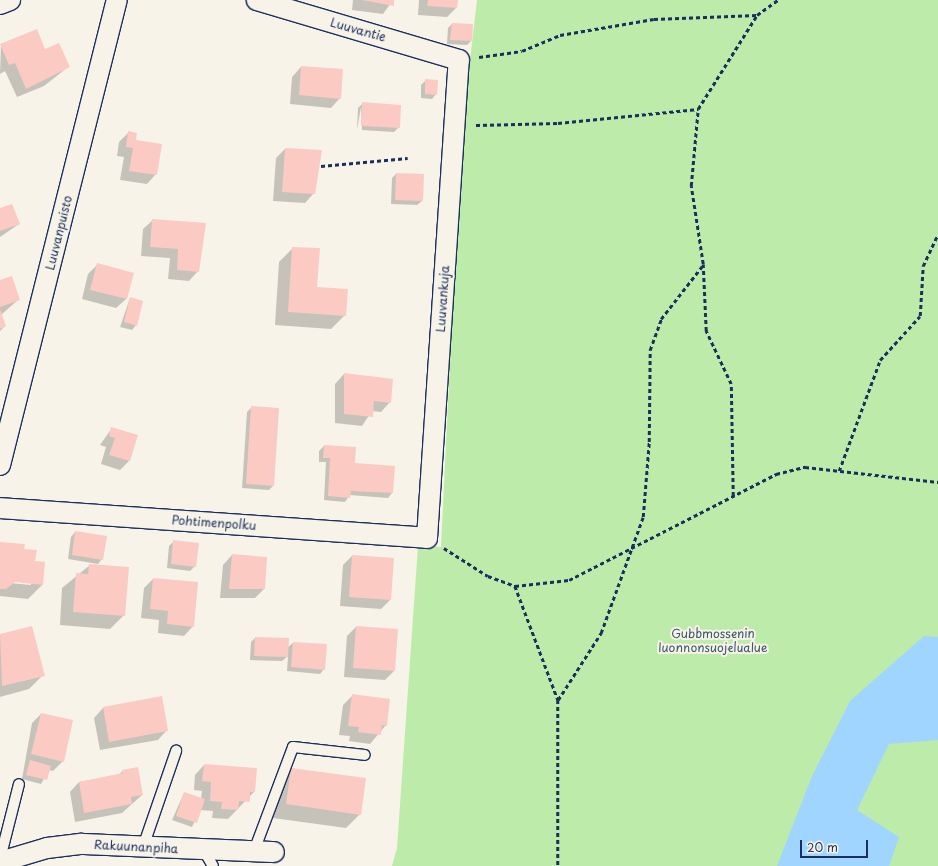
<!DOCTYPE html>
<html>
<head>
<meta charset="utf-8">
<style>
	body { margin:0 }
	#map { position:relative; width:938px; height:866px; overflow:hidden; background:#f7f3e8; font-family:"Playpen Sans",sans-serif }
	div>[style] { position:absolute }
	.green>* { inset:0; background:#bdeba9 }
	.water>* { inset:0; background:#a0d5ff }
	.shadow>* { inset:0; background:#0003 }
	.building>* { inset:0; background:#facac3 }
	.path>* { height:2.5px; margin-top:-1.25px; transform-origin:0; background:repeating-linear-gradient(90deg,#1b2f5e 0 4px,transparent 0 7px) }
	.roads { filter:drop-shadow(1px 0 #1b2f5e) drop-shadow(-1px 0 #1b2f5e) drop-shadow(0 1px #1b2f5e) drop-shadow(0 -1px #1b2f5e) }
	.lane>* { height:10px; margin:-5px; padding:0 5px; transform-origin:5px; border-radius:5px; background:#f7f3e8 }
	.street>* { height:20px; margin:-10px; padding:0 10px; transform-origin:10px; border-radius:10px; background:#f7f3e8 }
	span { translate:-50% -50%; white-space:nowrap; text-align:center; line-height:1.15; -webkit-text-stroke:4px #f7f3e8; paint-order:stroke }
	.street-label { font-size:12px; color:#1b2f5e }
	.park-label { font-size:12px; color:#3b556d }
	.scale { position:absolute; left:800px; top:840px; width:68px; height:18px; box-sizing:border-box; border:2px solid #1b2f5e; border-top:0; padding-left:5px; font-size:12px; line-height:14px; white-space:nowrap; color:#1b2f5e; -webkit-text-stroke:3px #f7f3e8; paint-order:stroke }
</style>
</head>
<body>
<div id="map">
	<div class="green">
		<i style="clip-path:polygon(477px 0,938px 0,938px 866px,392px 866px,397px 848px,418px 546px,441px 547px,461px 138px)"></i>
	</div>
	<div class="water">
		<i style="clip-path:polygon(924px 636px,938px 637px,938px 740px,889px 744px,857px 810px,899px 837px,889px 866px,777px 866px,812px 776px,850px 701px)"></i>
	</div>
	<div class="shadow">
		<i style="clip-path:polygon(353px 0,393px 0,383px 14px,352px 10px)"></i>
		<i style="clip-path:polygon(419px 0,457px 0,456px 8px,447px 17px,418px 15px)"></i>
		<i style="clip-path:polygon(452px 24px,471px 41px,467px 45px,447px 44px,448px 28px)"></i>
		<i style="clip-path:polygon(1px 45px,45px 51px,68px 67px,44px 86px,17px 97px,5px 71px,0 74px)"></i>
		<i style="clip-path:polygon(301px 67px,340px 98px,331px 108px,290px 104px,292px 77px)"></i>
		<i style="clip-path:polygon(426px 80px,436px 94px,432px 99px,421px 98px,421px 85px)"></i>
		<i style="clip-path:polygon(363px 103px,399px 127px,394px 132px,362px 130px,361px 107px,357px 130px,358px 108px)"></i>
		<i style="clip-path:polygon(128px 133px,156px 174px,147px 184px,120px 180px,124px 157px,117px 156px,119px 142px)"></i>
		<i style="clip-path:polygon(285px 149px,321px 151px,314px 193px,305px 203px,273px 201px,276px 158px)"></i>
		<i style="clip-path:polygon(396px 174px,422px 201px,417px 205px,391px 204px,392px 178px)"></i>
		<i style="clip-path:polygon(0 209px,19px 224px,0 237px)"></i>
		<i style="clip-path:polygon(153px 220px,198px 271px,189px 281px,168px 279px,170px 258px,141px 256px,143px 229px)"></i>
		<i style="clip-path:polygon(293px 248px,316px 288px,345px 315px,331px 329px,275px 325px,279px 262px)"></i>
		<i style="clip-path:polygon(98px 264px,133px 274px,126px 299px,116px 308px,82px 299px,88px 274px)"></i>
		<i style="clip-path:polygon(0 281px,19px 299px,1px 315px,5px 326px,0 331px)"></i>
		<i style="clip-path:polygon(130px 298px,136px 325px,132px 330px,120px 327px)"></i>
		<i style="clip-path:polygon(344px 374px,390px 402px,381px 412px,372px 411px,362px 426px,335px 423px,335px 384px)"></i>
		<i style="clip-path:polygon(252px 407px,273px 486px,269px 490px,242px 488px,247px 412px)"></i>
		<i style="clip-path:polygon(112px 428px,129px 461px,120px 470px,101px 464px,106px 447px,100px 445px)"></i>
		<i style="clip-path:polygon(324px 446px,354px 464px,394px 467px,392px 493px,388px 498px,350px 495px,345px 502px,324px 500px,326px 462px,319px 462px,319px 451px)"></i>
		<i style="clip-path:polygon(75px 532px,102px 559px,98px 564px,68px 559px,71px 537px)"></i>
		<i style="clip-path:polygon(174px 541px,195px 566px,190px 571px,167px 568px,169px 546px)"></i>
		<i style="clip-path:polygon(evenodd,0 543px,23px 550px,34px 562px,44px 563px,42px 585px,28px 599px,0 596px,0 543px,10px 581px,31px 583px,31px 585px,10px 583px,10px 581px)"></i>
		<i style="clip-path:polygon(232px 555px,264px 589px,255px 598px,220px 598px,223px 565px)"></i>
		<i style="clip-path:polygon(352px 556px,393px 559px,390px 600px,381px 609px,340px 606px,343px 565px)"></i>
		<i style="clip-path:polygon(90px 565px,124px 615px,110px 629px,60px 625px,62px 588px)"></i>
		<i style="clip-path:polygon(153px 579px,193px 626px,184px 636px,158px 633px,159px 620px,141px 618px,144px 588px)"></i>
		<i style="clip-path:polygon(32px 627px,43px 675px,29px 689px,0 697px,0 635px)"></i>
		<i style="clip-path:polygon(356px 627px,394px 671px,385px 680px,344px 677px,347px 636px)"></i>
		<i style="clip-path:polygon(255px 638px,287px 648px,293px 643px,324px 669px,320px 674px,287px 671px,288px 656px,282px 661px,250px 660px,251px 642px)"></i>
		<i style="clip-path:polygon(353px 695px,386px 725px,370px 744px,349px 741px,350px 736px,339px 735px,343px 705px)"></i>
		<i style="clip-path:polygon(161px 697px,167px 730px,158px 740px,100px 750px,94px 718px,103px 708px)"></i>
		<i style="clip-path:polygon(41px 714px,63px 761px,53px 771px,49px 770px,41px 784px,22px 779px,32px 723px)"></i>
		<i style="clip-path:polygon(204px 765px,254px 792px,228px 819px,212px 818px,213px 811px,200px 810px,192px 827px,172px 820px,184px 793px,201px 799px,202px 791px,194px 790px,195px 775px)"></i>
		<i style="clip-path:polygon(292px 769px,360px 814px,346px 828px,273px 818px,278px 783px)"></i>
		<i style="clip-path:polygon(123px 771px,142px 795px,122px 813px,75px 822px,70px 792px,79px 782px,118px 775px)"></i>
	</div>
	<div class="building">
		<i style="clip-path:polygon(362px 0,394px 0,394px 6px)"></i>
		<i style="clip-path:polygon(428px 0,458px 0,457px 8px,427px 6px)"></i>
		<i style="clip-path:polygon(452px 23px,473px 24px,472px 41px,450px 40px)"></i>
		<i style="clip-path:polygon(37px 29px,45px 49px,59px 43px,70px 67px,26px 89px,15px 63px,9px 65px,0 44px)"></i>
		<i style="clip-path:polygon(301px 66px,343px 69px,341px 99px,299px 95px)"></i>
		<i style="clip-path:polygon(425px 79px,438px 80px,437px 95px,425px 94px)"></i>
		<i style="clip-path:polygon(362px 102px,401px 105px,400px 128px,361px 126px)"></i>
		<i style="clip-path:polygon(128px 131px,137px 133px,136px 140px,162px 144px,157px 175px,129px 171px,133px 148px,126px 147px)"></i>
		<i style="clip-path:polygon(285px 148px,322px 150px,315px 194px,282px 192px)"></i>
		<i style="clip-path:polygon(396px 173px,424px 174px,423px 201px,395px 200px)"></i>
		<i style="clip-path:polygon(12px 204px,20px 224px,0 231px,0 208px)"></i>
		<i style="clip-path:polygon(152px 219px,206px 223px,199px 272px,177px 270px,178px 249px,150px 247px)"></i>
		<i style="clip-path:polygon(292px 247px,320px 248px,317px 287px,348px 289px,346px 316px,288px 312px)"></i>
		<i style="clip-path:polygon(97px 263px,134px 273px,127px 299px,90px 290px)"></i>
		<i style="clip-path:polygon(12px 276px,20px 300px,0 307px,0 280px)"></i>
		<i style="clip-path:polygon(130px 297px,143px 301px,137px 326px,124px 322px)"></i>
		<i style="clip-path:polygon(0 309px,6px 326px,0 329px)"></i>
		<i style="clip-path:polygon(344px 373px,393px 379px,391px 403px,374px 401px,373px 417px,344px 414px)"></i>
		<i style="clip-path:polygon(251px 406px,279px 408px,274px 486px,246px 484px)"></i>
		<i style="clip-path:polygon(111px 427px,138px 435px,130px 461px,109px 455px,115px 438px,109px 436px)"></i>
		<i style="clip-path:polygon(324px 445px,356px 447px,355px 463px,395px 466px,393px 493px,351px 491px,350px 498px,328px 496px,330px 458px,323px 458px)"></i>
		<i style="clip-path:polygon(75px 531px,107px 536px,103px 560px,72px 555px)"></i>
		<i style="clip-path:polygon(173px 540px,199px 543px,196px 567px,171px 564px)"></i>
		<i style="clip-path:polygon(0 542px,25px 544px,24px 549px,37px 550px,35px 561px,45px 562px,43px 585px,15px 582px,6px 589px,0 589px)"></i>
		<i style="clip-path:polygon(232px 554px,267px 557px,265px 589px,229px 589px)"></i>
		<i style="clip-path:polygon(352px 555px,394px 558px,391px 600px,349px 597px)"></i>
		<i style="clip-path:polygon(89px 564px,129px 567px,125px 616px,73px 612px,76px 573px,88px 574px)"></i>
		<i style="clip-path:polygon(153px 578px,198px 582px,194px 627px,167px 624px,168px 611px,150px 609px)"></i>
		<i style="clip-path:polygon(32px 626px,45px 676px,2px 686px,0 634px)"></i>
		<i style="clip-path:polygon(356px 626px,398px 629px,395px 671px,353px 668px)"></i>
		<i style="clip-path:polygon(255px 637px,289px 638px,288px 657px,254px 656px)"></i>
		<i style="clip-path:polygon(293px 642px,327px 644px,325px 670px,291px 667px)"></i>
		<i style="clip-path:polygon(352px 694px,390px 699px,387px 726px,382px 725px,381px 735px,358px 732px,359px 727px,348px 726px)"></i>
		<i style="clip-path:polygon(162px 696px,168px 731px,109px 742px,103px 707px)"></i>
		<i style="clip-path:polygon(41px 713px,73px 720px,64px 762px,31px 754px)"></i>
		<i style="clip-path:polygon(30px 760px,51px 766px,47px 780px,26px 775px)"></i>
		<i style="clip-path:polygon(204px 764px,257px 768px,255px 792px,250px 792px,250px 802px,239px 801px,238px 810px,221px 809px,222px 802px,210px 801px,211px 782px,202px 781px)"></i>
		<i style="clip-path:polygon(138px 767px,143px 795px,131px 797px,132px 804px,84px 813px,79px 782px,123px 773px,122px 770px)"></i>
		<i style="clip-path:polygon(291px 768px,366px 778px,361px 815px,286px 804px)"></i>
		<i style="clip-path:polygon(184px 792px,205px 799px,197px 823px,176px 816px)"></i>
	</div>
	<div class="path">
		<i style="left:479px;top:57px;width:43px;rotate:-7.9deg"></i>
		<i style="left:522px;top:51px;width:41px;rotate:-22.8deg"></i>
		<i style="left:560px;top:35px;width:95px;rotate:-9.7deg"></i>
		<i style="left:654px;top:19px;width:103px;rotate:-2.2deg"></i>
		<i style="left:476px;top:125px;width:82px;rotate:-1.4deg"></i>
		<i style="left:558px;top:123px;width:141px;rotate:-5.7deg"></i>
		<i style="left:321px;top:166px;width:87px;rotate:-5.3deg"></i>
		<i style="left:839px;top:471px;width:118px;rotate:-69.7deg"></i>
		<i style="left:880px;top:360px;width:59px;rotate:-47.7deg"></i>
		<i style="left:920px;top:316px;width:50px;rotate:-86.6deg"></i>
		<i style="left:923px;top:266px;width:35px;rotate:-65deg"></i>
		<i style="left:733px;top:496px;width:112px;rotate:-91deg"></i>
		<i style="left:731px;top:384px;width:59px;rotate:-115.3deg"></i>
		<i style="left:706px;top:331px;width:67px;rotate:-92.6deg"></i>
		<i style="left:703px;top:264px;width:79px;rotate:-98.7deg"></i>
		<i style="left:691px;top:186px;width:77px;rotate:-84.8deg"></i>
		<i style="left:698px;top:109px;width:111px;rotate:-57.9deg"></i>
		<i style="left:757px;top:15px;width:26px;rotate:-36deg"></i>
		<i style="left:444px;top:548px;width:52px;rotate:32.5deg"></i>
		<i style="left:488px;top:576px;width:29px;rotate:20deg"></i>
		<i style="left:515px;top:586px;width:54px;rotate:-6.3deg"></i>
		<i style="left:569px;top:580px;width:233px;rotate:-27.1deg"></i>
		<i style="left:776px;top:474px;width:30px;rotate:-14deg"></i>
		<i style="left:805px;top:467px;width:134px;rotate:6.4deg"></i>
		<i style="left:515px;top:586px;width:122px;rotate:69.3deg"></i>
		<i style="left:558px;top:700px;width:166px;rotate:90deg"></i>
		<i style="left:558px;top:700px;width:80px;rotate:-57.3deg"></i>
		<i style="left:601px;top:633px;width:123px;rotate:-70.1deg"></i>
		<i style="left:643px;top:517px;width:75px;rotate:-85.4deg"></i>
		<i style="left:649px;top:442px;width:92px;rotate:-89.4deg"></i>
		<i style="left:650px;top:350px;width:33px;rotate:-70deg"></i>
		<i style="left:661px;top:319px;width:68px;rotate:-52.1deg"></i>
	</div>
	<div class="roads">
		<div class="lane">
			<i style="left:143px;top:847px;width:102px;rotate:-71deg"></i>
			<i style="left:204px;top:851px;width:17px;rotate:59deg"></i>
			<i style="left:254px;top:851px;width:111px;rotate:-69.4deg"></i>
			<i style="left:293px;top:747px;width:72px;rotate:6.3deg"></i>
			<i style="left:0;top:859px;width:77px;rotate:-75.8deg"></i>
		</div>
		<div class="street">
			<i style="left:0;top:4px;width:11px;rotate:-22deg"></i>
			<i style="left:0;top:465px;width:479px;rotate:-75.9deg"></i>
			<i style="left:0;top:508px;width:428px;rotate:4deg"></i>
			<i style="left:427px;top:538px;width:479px;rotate:-86.2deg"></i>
			<i style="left:459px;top:60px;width:211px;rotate:-163.5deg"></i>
			<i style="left:0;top:862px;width:49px;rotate:-16.6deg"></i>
			<i style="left:47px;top:848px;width:35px;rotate:-7deg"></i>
			<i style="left:82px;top:844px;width:192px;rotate:2.4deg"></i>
		</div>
	</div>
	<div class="street-label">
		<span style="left:358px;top:30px;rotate:16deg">Luuvantie</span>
		<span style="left:59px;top:233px;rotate:-76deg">Luuvanpuisto</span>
		<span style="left:443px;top:299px;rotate:-86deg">Luuvankuja</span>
		<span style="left:214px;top:523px;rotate:4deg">Pohtimenpolku</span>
		<span style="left:136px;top:847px;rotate:3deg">Rakuunanpiha</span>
	</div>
	<div class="park-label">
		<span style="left:713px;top:641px">Gubbmossenin<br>luonnonsuojelualue</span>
	</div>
	<div class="scale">20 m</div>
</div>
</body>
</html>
